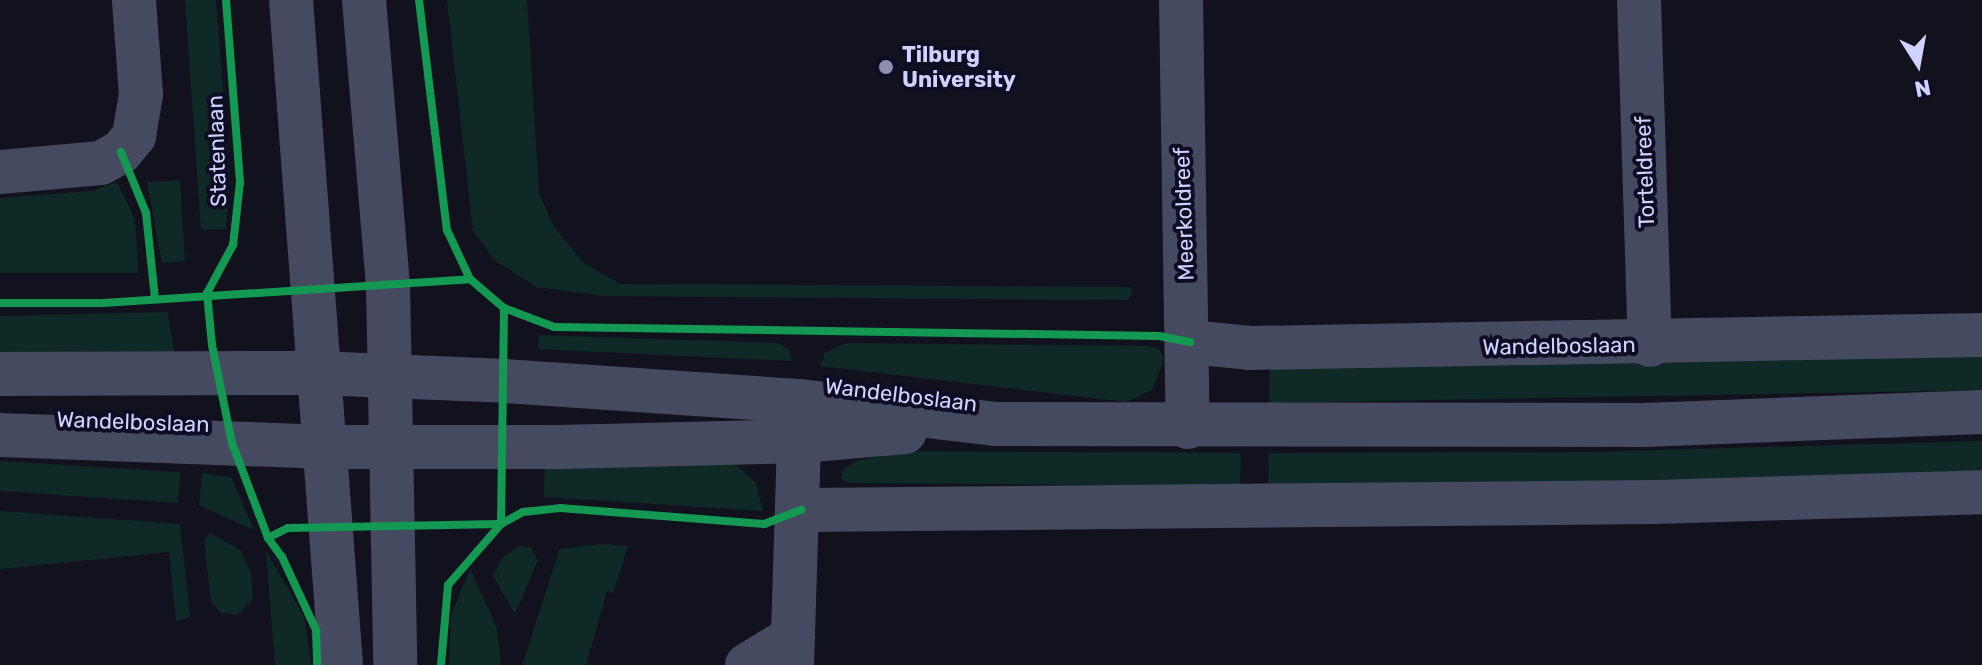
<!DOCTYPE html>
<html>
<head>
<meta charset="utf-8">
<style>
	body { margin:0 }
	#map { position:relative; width:1982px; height:665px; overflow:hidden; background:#12121f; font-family:Rubik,sans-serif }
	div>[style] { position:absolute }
	.green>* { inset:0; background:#0f2a26 }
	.minor>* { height:44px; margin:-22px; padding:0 22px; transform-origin:22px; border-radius:22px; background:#464a60 }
	.cycleway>* { height:8px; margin:-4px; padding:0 4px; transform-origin:4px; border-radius:4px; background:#139951 }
	.dots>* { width:22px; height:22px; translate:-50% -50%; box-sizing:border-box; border:4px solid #0d0d24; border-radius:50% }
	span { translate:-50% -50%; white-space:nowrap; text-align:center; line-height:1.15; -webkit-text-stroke:8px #0d0d24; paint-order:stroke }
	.poi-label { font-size:22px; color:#d0d3ff; font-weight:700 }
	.left { translate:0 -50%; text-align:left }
	.street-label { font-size:22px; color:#d0d3ff }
	.north { position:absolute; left:1878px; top:24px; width:80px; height:80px; -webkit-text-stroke:6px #0d0d24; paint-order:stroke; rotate:169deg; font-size:22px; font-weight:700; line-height:32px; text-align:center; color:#d0d3ff }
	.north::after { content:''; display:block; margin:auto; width:28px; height:36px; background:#d0d3ff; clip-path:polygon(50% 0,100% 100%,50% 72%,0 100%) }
</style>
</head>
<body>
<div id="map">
	<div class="green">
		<i style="clip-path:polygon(185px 0,216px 0,230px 179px,226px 229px,201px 230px)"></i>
		<i style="clip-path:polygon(447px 0,527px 0,539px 194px,554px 227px,584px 263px,620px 284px,1131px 287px,1132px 293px,1128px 300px,603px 296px,536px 287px,494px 260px,473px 230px)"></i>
		<i style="clip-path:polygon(180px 180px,185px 261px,162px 263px,147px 182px)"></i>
		<i style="clip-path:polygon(117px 182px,135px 220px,138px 273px,0 273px,0 198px,92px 191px)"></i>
		<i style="clip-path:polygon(167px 312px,176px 359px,0 361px,0 316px)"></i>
		<i style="clip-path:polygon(539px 335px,778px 343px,789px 350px,792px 361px,538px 349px)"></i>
		<i style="clip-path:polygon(846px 343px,1150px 346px,1160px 350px,1164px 360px,1152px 390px,1126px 402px,820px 366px,825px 353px)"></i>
		<i style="clip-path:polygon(1982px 356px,1982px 390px,1269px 403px,1270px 369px)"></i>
		<i style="clip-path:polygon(1982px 441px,1982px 474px,1268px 487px,1269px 453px,1586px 452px)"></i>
		<i style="clip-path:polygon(911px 451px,1241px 453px,1240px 486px,848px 483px,841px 478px,842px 471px,856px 461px)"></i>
		<i style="clip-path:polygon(729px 458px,756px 483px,763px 511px,544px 497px,545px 464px)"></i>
		<i style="clip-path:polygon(0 461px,180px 472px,178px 503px,0 491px)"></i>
		<i style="clip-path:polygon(202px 473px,231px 477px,254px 530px,199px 505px)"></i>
		<i style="clip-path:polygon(0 511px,180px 524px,190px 617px,176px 621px,169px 552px,0 569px)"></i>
		<i style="clip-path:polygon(210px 533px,240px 550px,251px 573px,253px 599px,237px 615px,221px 613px,211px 601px,204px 540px)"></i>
		<i style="clip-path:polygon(603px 544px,628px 546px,613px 593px,607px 591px,586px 665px,522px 665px,560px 549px)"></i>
		<i style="clip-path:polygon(519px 546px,530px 547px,538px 560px,515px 614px,493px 576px,502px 558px)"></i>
		<i style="clip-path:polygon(266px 551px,304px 616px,311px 665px,275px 665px)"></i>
		<i style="clip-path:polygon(470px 569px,497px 628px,501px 665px,449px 665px,451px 615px)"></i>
	</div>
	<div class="minor">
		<i style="left:291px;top:0;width:667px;rotate:85.7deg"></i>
		<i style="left:364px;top:0;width:285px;rotate:85.2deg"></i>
		<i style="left:388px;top:284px;width:381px;rotate:88.9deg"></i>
		<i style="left:1181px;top:0;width:427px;rotate:89.1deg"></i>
		<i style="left:1639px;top:0;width:345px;rotate:88.2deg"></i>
		<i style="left:0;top:172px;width:101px;rotate:-5.1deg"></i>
		<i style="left:101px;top:163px;width:23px;rotate:-29deg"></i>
		<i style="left:121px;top:152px;width:21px;rotate:-51deg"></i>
		<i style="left:134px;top:136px;width:43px;rotate:-80.5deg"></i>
		<i style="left:141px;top:94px;width:94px;rotate:-94.3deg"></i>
		<i style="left:1190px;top:342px;width:60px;rotate:5.7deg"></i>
		<i style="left:1250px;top:348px;width:732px;rotate:-1.02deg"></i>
		<i style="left:0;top:374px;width:317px;rotate:-0.2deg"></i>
		<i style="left:317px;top:373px;width:188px;rotate:2.4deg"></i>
		<i style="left:505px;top:381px;width:296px;rotate:3.9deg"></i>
		<i style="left:800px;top:401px;width:196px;rotate:6.7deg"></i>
		<i style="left:995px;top:424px;width:649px;rotate:0.09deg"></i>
		<i style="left:1644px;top:425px;width:338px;rotate:-2.2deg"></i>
		<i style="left:0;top:435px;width:323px;rotate:2.1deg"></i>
		<i style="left:323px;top:447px;width:237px"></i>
		<i style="left:560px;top:447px;width:241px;rotate:-1.4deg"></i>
		<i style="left:801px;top:441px;width:104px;rotate:-4.9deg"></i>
		<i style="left:801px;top:510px;width:853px;rotate:-0.54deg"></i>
		<i style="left:1654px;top:502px;width:328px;rotate:-1.7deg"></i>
		<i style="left:747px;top:665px;width:54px;rotate:-31.3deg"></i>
		<i style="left:792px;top:665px;width:253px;rotate:-88.2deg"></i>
	</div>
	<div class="cycleway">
		<i style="left:226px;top:0;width:183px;rotate:85.6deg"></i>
		<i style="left:240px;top:182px;width:63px;rotate:96.3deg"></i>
		<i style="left:233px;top:245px;width:55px;rotate:118.4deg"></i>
		<i style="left:207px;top:293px;width:52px;rotate:84.5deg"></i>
		<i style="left:212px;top:345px;width:100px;rotate:78.5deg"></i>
		<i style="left:232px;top:443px;width:102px;rotate:69.2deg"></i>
		<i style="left:268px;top:538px;width:24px;rotate:54deg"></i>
		<i style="left:282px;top:557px;width:81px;rotate:65deg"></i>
		<i style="left:316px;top:630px;width:35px;rotate:88deg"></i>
		<i style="left:419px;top:0;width:232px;rotate:83.1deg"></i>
		<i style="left:447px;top:230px;width:54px;rotate:64.9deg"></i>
		<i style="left:121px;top:152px;width:66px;rotate:67.7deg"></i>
		<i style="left:146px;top:213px;width:85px;rotate:84deg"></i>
		<i style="left:0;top:303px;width:103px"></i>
		<i style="left:103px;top:303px;width:368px;rotate:-3.7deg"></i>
		<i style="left:470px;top:279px;width:45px;rotate:40.5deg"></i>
		<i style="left:504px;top:308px;width:53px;rotate:20.8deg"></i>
		<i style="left:554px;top:327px;width:605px;rotate:0.85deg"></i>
		<i style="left:1159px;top:336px;width:32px;rotate:11deg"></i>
		<i style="left:268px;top:538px;width:22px;rotate:-27deg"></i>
		<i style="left:288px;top:528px;width:213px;rotate:-1.1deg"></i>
		<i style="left:501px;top:524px;width:25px;rotate:-29deg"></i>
		<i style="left:523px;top:512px;width:37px;rotate:-6deg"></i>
		<i style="left:560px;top:508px;width:205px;rotate:4.5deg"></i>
		<i style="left:764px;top:524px;width:40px;rotate:-21deg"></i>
		<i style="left:441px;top:665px;width:80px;rotate:-85deg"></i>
		<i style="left:448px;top:585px;width:81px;rotate:-49deg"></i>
		<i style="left:501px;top:524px;width:216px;rotate:-89.2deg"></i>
	</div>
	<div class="dots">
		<i style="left:886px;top:67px;background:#8e8fb1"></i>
	</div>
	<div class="poi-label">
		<span class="left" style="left:902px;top:67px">Tilburg<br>University</span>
	</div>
	<div class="street-label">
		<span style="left:217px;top:151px;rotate:-92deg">Statenlaan</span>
		<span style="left:1645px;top:172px;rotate:-92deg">Torteldreef</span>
		<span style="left:1184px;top:214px;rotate:-92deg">Meerkoldreef</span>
		<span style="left:1559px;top:346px;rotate:-1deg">Wandelboslaan</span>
		<span style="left:901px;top:395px;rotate:7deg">Wandelboslaan</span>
		<span style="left:133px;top:422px;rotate:2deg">Wandelboslaan</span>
	</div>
	<div class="north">N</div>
</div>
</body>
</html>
